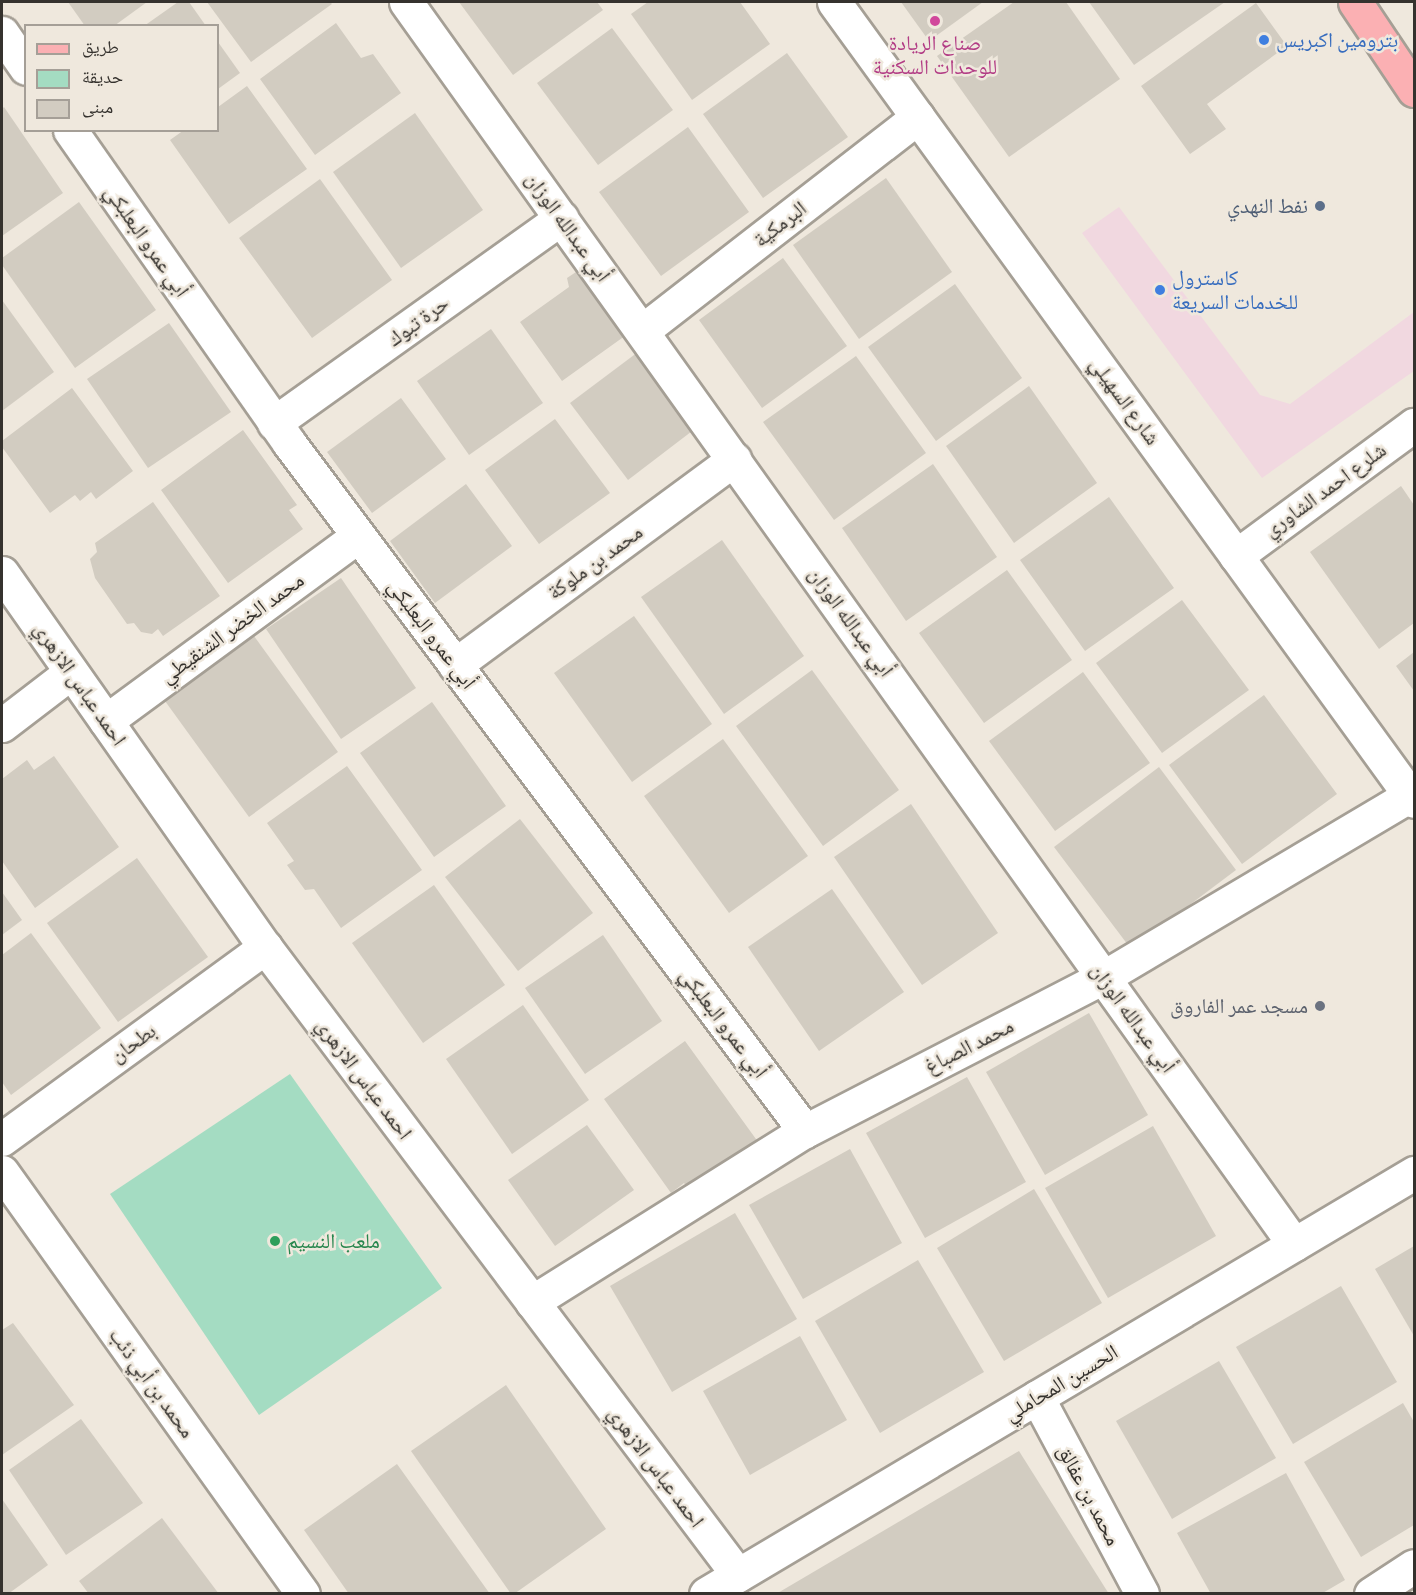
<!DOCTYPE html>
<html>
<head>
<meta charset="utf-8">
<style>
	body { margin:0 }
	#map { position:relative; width:1416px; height:1595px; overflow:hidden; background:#efe8dd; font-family:"Source Sans 3","Noto Naskh Arabic",sans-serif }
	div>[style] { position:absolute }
	.commercial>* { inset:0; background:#f1d8e0 }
	.green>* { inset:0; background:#a4dcc2 }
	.building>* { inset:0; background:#d2ccc1 }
	.roads { filter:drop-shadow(2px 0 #a59f95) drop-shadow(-2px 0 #a59f95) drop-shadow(0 2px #a59f95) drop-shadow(0 -2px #a59f95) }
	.minor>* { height:33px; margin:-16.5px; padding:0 16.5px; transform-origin:16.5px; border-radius:16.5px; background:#fff }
	.major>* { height:33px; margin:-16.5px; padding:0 16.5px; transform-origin:16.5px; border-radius:16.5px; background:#fbb0b3 }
	.dots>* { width:16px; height:16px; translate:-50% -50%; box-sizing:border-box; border:3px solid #efe8dd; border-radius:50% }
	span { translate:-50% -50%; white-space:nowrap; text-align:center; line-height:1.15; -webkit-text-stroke:5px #efe8dd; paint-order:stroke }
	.shop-label { font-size:21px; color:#366cbe }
	.left { translate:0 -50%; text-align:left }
	.hotel-label { font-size:21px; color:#b23c85 }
	.service-label { font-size:21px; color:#4e5e75 }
	.right { translate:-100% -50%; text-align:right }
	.street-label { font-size:21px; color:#35322e }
	.worship-label { font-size:21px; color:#5b616d }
	.leisure-label { font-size:21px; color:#27864d }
	.frame { position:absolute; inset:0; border:3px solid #35322e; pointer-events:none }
	.legend { position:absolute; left:24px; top:24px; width:195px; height:108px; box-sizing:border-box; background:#efe8dd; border:2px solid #a59f97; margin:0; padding:8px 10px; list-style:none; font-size:18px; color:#35322e }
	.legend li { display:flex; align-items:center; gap:12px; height:30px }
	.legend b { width:30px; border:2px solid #a59f97 }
</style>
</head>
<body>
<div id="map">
	<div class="commercial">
		<i style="clip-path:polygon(1119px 207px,1260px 395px,1290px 404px,1414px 312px,1414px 371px,1262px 478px,1082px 233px)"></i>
	</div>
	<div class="green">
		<i style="clip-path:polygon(290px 1074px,442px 1288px,259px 1415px,110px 1194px)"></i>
	</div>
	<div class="building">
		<i style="clip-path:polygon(68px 2px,147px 2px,114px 26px,85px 26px)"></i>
		<i style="clip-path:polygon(178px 2px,189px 2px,206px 26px,144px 26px)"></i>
		<i style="clip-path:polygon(207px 2px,330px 2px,332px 4px,251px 62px)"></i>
		<i style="clip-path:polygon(459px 2px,597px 2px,603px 10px,513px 75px)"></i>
		<i style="clip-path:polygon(648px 2px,740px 2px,770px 44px,692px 100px,631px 14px)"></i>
		<i style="clip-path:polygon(901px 2px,983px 2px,929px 41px)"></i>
		<i style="clip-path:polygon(1014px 2px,1066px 2px,1120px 79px,1009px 157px,937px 56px)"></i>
		<i style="clip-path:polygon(1089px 2px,1225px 2px,1134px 65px)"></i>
		<i style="clip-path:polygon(1256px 3px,1287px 46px,1207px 104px,1226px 129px,1190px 154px,1141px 86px)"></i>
		<i style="clip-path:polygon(336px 23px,361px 58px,373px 54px,401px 93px,315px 155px,260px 79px)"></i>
		<i style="clip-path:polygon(612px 28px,673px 110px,598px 165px,537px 83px)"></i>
		<i style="clip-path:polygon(218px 42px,240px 73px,218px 89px)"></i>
		<i style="clip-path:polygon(787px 53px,848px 137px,763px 198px,703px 114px)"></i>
		<i style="clip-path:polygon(247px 86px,307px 169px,229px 224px,170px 140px,184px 130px,218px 130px,218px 107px)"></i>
		<i style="clip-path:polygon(4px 107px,63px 193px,2px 236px,2px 109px)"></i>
		<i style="clip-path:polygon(415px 113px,483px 210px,401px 268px,333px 172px)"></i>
		<i style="clip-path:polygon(688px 127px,749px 212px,661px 276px,599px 192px)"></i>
		<i style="clip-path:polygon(886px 178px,952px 272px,859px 339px,793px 245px)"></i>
		<i style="clip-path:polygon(320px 179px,392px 280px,312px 338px,239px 238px)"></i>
		<i style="clip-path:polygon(79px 202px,156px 310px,75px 368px,2px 265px,2px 258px)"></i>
		<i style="clip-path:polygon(783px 258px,847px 346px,762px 408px,699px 320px)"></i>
		<i style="clip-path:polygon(582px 268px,629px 333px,562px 381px,520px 322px,569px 287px,567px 278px)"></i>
		<i style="clip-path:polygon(955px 284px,1022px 378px,936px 441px,868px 347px)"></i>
		<i style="clip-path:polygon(2px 300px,54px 372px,2px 411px)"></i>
		<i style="clip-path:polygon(169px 323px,231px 412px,148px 468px,87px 379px)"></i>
		<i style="clip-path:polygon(491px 329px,543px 403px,469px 455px,417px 381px)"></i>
		<i style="clip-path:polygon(642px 349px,700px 425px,628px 480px,570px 403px)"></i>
		<i style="clip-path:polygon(856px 356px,926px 453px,834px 520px,763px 422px)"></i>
		<i style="clip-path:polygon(1029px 386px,1097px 483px,1014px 543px,946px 446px)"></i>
		<i style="clip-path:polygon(72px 388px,133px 471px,96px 499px,91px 492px,80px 501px,75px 495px,50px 513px,2px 447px,2px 441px)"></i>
		<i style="clip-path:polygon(401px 398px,446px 459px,372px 513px,327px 452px)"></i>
		<i style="clip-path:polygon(555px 419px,610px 493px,539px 544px,485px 470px)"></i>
		<i style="clip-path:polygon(243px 430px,297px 505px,289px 510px,303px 529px,228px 583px,161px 490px)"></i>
		<i style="clip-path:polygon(933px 464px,997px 557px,906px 621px,842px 528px)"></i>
		<i style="clip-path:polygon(466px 484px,512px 546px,435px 603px,390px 541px)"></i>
		<i style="clip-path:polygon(1401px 486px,1414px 505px,1414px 623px,1379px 649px,1310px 552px)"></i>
		<i style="clip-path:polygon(1109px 497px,1174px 588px,1085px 651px,1020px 560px)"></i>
		<i style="clip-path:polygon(153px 502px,220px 596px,163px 636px,158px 629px,152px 634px,141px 632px,134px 623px,127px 624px,95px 578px,90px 559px,97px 552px,95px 543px)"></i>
		<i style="clip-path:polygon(722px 540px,804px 656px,724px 714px,641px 597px)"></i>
		<i style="clip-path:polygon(1007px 570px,1072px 660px,984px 723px,919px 633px)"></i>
		<i style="clip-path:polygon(341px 578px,416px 688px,341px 739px,266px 629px)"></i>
		<i style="clip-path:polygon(1182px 600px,1249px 690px,1162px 753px,1096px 663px)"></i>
		<i style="clip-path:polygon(634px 616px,712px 724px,632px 782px,554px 673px)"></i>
		<i style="clip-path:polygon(254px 636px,338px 752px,249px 817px,165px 701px)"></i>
		<i style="clip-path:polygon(1414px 652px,1414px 691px,1396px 666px)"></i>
		<i style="clip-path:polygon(812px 670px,899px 790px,823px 846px,736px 726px)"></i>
		<i style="clip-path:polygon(1083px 672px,1150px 763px,1055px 831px,989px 741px)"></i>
		<i style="clip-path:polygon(1264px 695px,1337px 794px,1242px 864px,1169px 765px)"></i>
		<i style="clip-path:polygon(432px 702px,506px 806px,434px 857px,360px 753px)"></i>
		<i style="clip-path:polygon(723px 739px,808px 856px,729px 913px,644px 796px)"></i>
		<i style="clip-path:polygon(54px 756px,119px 847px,35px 908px,2px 861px,2px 779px,27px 760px,34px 770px)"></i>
		<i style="clip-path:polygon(347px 766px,422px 870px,341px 928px,314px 889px,305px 890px,287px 865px,294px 861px,267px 823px)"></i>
		<i style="clip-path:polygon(1159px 767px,1236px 870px,1131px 949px,1054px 847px)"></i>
		<i style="clip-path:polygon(911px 804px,998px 933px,922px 985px,834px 857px)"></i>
		<i style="clip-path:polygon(520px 819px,593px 913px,518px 971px,445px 877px)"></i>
		<i style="clip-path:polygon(137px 858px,208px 957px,118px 1022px,47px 923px)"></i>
		<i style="clip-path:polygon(434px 885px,505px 985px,423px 1043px,352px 943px)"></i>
		<i style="clip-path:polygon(832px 889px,904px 992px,819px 1051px,748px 947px)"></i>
		<i style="clip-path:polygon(2px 892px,22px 920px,2px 935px)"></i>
		<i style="clip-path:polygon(31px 933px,101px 1028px,11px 1095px,2px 1082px,2px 955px)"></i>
		<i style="clip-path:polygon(603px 935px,662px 1021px,585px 1074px,525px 988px)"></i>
		<i style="clip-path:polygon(523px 1005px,589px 1100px,512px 1154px,446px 1059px)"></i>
		<i style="clip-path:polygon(1089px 1013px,1148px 1115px,1045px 1175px,986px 1072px)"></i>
		<i style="clip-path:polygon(685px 1041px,761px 1146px,693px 1195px,684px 1183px,671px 1193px,604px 1099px)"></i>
		<i style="clip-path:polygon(967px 1077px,1026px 1182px,925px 1238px,866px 1133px)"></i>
		<i style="clip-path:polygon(587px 1125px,634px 1190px,555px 1246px,508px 1180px)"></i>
		<i style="clip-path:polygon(1153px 1126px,1216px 1236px,1108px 1298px,1045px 1188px)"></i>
		<i style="clip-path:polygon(850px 1149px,902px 1243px,803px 1299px,749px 1205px)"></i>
		<i style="clip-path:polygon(1034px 1189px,1102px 1303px,1004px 1361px,937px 1248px)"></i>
		<i style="clip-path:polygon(735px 1213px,797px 1319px,672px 1392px,610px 1286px)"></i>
		<i style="clip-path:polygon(1414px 1246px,1414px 1336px,1375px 1269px)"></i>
		<i style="clip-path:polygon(918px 1260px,984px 1372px,880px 1433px,815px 1321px)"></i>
		<i style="clip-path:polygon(1341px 1286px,1397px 1382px,1293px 1444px,1236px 1347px)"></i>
		<i style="clip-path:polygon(13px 1323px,74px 1405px,2px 1455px,2px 1330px)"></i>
		<i style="clip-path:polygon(800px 1336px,847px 1420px,750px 1475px,703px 1391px)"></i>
		<i style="clip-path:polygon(1219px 1361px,1276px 1458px,1172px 1519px,1116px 1421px)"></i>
		<i style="clip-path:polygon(506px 1385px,606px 1529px,514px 1594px,511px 1594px,411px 1451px)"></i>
		<i style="clip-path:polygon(1403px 1403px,1414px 1422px,1414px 1525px,1361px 1557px,1304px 1462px)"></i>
		<i style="clip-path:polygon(81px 1419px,143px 1503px,66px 1555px,9px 1470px)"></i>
		<i style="clip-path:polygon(1019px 1451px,1109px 1594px,776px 1594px)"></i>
		<i style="clip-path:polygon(397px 1464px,490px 1594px,349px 1594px,304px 1530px)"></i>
		<i style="clip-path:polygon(1286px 1473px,1345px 1580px,1321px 1594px,1211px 1594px,1177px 1533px)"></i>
		<i style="clip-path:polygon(2px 1499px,48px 1565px,8px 1594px,2px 1594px)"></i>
		<i style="clip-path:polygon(162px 1518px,219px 1594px,89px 1594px,79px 1581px)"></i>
	</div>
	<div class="roads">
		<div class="minor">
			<i style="left:406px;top:2px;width:1527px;rotate:54.44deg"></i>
			<i style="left:834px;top:2px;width:987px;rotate:54.02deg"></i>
			<i style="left:2px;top:33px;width:42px;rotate:55.6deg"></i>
			<i style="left:70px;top:130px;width:382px;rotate:55deg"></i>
			<i style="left:289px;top:443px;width:860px;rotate:53.13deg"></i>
			<i style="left:642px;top:331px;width:349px;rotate:-37.8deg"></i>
			<i style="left:274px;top:423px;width:353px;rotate:-35.5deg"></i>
			<i style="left:1236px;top:556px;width:221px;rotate:-36.4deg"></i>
			<i style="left:2px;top:573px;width:457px;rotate:54.9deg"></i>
			<i style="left:265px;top:947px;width:786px;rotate:53.01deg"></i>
			<i style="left:455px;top:665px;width:347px;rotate:-36.4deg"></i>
			<i style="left:106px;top:721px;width:313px;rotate:-36.3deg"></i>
			<i style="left:2px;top:725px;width:87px;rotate:-37.5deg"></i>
			<i style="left:2px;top:1139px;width:326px;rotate:-36.1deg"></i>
			<i style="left:2px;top:1172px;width:518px;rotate:54.5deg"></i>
			<i style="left:532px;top:1302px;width:322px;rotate:-32.1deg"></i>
			<i style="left:805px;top:1131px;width:336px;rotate:-27.3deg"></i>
			<i style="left:1104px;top:977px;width:356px;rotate:-30.7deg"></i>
			<i style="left:1037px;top:1397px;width:223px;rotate:61.9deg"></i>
			<i style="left:706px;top:1594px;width:824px;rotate:-30.74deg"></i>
			<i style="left:1371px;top:1594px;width:51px;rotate:-33.1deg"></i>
		</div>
		<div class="major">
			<i style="left:1355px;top:2px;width:106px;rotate:56.2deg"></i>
		</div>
	</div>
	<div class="dots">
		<i style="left:935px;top:21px;background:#d1479c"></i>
		<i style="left:1264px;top:40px;background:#3f7fe0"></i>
		<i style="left:1320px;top:206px;background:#5c6f8a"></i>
		<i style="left:1160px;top:290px;background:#3f7fe0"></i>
		<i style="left:1320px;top:1006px;background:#6b7280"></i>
		<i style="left:275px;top:1241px;background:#2e9e5b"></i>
	</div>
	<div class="shop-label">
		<span class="left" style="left:1276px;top:40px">بترومين اكبريس</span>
		<span class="left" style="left:1172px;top:290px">كاسترول<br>للخدمات السريعة</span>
	</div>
	<div class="hotel-label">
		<span style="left:935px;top:55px">صناع الريادة<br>للوحدات السكنية</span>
	</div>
	<div class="service-label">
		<span class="right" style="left:1308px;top:206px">نفط النهدي</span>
	</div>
	<div class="street-label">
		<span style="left:780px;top:224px;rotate:-38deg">البرمكية</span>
		<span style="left:568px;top:227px;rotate:54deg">أبي عبدالله الوزان</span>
		<span style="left:147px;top:241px;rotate:55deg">أبي عمرو البعلبكي</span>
		<span style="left:418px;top:321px;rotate:-36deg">حرة تبوك</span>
		<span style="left:1125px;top:401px;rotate:54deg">شارع السهيلي</span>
		<span style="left:1325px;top:490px;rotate:-36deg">شلرع احمد الشاوري</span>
		<span style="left:595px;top:562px;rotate:-36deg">محمد بن ملوكة</span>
		<span style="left:851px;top:622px;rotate:54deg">أبي عبدالله الوزان</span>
		<span style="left:232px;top:628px;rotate:-36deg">محمد الخضر الشنقيطي</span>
		<span style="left:432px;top:634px;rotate:53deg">أبي عمرو البعلبكي</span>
		<span style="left:80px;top:684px;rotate:55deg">احمد عباس الازهري</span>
		<span style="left:1133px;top:1018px;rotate:54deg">أبي عبدالله الوزان</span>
		<span style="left:724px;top:1023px;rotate:53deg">أبي عمرو البعلبكي</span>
		<span style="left:133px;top:1043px;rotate:-36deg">بطحان</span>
		<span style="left:969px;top:1046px;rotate:-27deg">محمد الصباغ</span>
		<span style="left:364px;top:1079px;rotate:53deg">احمد عباس الازهري</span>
		<span style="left:152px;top:1383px;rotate:54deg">محمد بن أبي ذئب</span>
		<span style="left:1061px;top:1383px;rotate:-31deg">الحسين المحاملي</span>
		<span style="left:656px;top:1467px;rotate:53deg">احمد عباس الازهري</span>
		<span style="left:1089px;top:1495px;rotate:62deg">محمد بن عفالق</span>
	</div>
	<div class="worship-label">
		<span class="right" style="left:1308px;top:1006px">مسجد عمر الفاروق</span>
	</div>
	<div class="leisure-label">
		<span class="left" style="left:287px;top:1241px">ملعب النسيم</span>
	</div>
	<div class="frame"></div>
	<ul class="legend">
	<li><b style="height:8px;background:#fbb0b3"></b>طريق</li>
	<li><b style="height:16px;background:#a4dcc2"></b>حديقة</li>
	<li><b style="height:16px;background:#d2ccc1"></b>مبنى</li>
	</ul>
</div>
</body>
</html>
